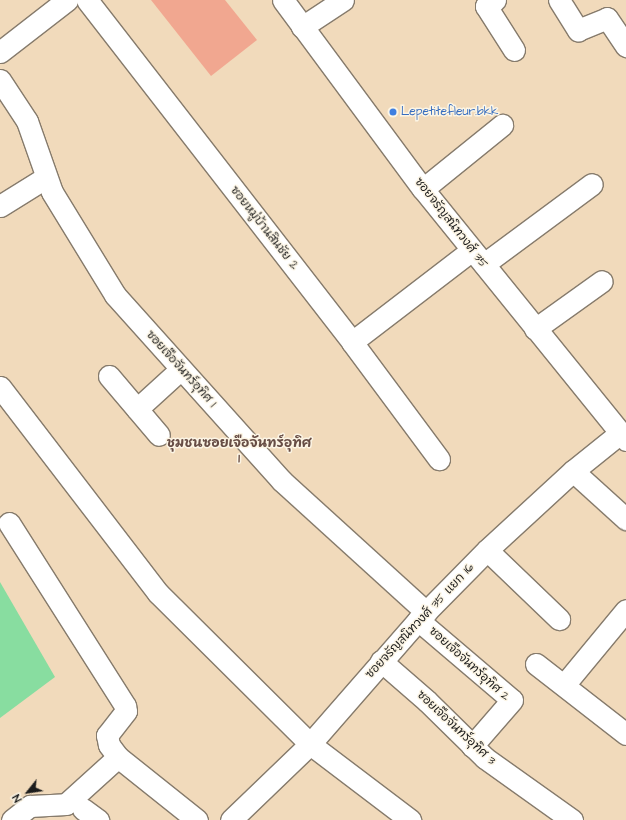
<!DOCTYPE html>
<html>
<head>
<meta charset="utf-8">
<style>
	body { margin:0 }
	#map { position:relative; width:626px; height:820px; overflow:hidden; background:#f1dabb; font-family:"Architects Daughter","Playpen Sans Thai",sans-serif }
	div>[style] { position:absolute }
	.green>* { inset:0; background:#88dda0 }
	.building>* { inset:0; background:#f1a790 }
	.roads { filter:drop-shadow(1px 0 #867b6c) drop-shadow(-1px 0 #867b6c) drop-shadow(0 1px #867b6c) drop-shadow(0 -1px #867b6c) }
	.minor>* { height:21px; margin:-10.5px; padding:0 10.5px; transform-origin:10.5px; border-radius:10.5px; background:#fff }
	.dots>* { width:11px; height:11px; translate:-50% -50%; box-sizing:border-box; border:2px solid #fcf5e5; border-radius:50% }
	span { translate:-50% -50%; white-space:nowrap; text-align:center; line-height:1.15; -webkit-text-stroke:3px #fcf5e5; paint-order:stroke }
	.shop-label { font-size:12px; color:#366cbe }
	.left { translate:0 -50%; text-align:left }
	.street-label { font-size:12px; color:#1c1c1c }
	.neighbourhood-label { font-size:13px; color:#674d45; font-weight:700 }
	.north { position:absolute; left:8px; top:772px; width:40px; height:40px; -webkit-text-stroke:3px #fcf5e5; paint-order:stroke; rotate:240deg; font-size:11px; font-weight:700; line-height:16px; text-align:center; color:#1c1c1c }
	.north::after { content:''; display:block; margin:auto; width:14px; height:18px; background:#1c1c1c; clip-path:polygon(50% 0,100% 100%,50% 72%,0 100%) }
</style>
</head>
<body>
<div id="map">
	<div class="green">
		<i style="clip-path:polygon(0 582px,55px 677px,0 718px)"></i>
	</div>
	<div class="building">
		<i style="clip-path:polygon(151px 0,225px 0,257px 40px,211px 76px)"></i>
	</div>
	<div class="roads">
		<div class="minor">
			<i style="left:87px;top:0;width:433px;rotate:52.2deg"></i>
			<i style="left:352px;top:342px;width:146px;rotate:53.4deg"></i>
			<i style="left:283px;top:0;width:235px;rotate:53.5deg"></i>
			<i style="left:423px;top:189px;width:323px;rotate:51deg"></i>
			<i style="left:495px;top:0;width:11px;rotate:146deg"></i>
			<i style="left:486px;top:6px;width:52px;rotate:57.5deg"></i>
			<i style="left:559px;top:0;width:36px;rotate:58deg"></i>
			<i style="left:578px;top:30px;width:31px;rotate:-22deg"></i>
			<i style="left:607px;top:18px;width:34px;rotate:56deg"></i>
			<i style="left:302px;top:27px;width:49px;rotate:-33.4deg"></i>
			<i style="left:0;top:52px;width:85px;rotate:-37.8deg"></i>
			<i style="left:0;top:80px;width:49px;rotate:56.6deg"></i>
			<i style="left:27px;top:121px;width:75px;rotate:70.6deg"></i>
			<i style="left:52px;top:192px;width:121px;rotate:58.5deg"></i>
			<i style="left:115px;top:295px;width:250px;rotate:48.1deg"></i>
			<i style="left:282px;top:481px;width:195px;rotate:42.3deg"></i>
			<i style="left:423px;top:189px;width:102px;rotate:-39deg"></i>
			<i style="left:0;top:206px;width:53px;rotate:-31.9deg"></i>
			<i style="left:484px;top:264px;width:134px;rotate:-36.5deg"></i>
			<i style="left:535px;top:329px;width:82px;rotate:-35.6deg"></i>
			<i style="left:352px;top:342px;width:151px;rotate:-37.5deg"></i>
			<i style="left:109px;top:376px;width:77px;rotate:49.7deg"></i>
			<i style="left:0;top:387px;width:260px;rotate:52.5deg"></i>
			<i style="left:158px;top:593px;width:214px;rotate:44.8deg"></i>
			<i style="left:310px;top:744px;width:126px;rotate:37.2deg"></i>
			<i style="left:137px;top:409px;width:59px;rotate:-42.3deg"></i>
			<i style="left:573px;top:471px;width:72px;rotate:42.2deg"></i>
			<i style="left:9px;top:523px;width:217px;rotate:57.6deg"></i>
			<i style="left:125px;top:706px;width:5px;rotate:79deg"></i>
			<i style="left:126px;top:711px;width:31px;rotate:128deg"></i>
			<i style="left:107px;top:735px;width:10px;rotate:79deg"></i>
			<i style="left:109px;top:745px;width:15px;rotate:53deg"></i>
			<i style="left:118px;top:757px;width:101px;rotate:38.6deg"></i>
			<i style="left:487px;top:550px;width:100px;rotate:43.8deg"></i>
			<i style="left:418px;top:620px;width:123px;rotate:40.4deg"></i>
			<i style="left:512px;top:700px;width:61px;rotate:131deg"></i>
			<i style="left:381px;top:661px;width:61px;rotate:41deg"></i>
			<i style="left:427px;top:701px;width:81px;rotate:44.5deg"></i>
			<i style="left:485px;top:758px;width:107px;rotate:35.5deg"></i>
			<i style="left:536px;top:664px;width:114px;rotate:37.9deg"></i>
			<i style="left:564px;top:685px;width:97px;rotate:-50.4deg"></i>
			<i style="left:83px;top:809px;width:19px;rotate:36deg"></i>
			<i style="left:12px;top:820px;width:23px;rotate:-38deg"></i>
			<i style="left:30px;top:806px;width:36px;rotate:-3deg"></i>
			<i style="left:66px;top:804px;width:70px;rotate:-42.1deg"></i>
			<i style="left:231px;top:820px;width:110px;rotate:-43.9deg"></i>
			<i style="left:310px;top:744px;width:164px;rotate:-48.9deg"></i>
			<i style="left:418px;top:620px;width:98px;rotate:-45.4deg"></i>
			<i style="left:487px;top:550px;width:117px;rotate:-42.6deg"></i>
			<i style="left:573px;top:471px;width:59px;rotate:-38.8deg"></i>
		</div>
	</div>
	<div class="dots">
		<i style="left:393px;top:112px;background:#3f7fe0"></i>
	</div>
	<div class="shop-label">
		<span class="left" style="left:401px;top:112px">Lepetitefleur.bkk</span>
	</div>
	<div class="street-label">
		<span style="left:451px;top:223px;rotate:52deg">ซอยจรัญสนิทวงศ์ 35</span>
		<span style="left:264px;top:228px;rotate:52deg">ซอยหมู่บ้านสินชัย 2</span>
		<span style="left:181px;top:369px;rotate:48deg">ซอยเจือจันทร์อุทิศ 1</span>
		<span style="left:420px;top:621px;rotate:-47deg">ซอยจรัญสนิทวงศ์ 35 แยก 16</span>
		<span style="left:469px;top:664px;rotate:42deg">ซอยเจือจันทร์อุทิศ 2</span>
		<span style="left:456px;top:728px;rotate:43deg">ซอยเจือจันทร์อุทิศ 3</span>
	</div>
	<div class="neighbourhood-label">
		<span style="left:239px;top:451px">ชุมชนซอยเจือจันทร์อุทิศ<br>1</span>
	</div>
	<div class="north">N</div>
</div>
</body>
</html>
